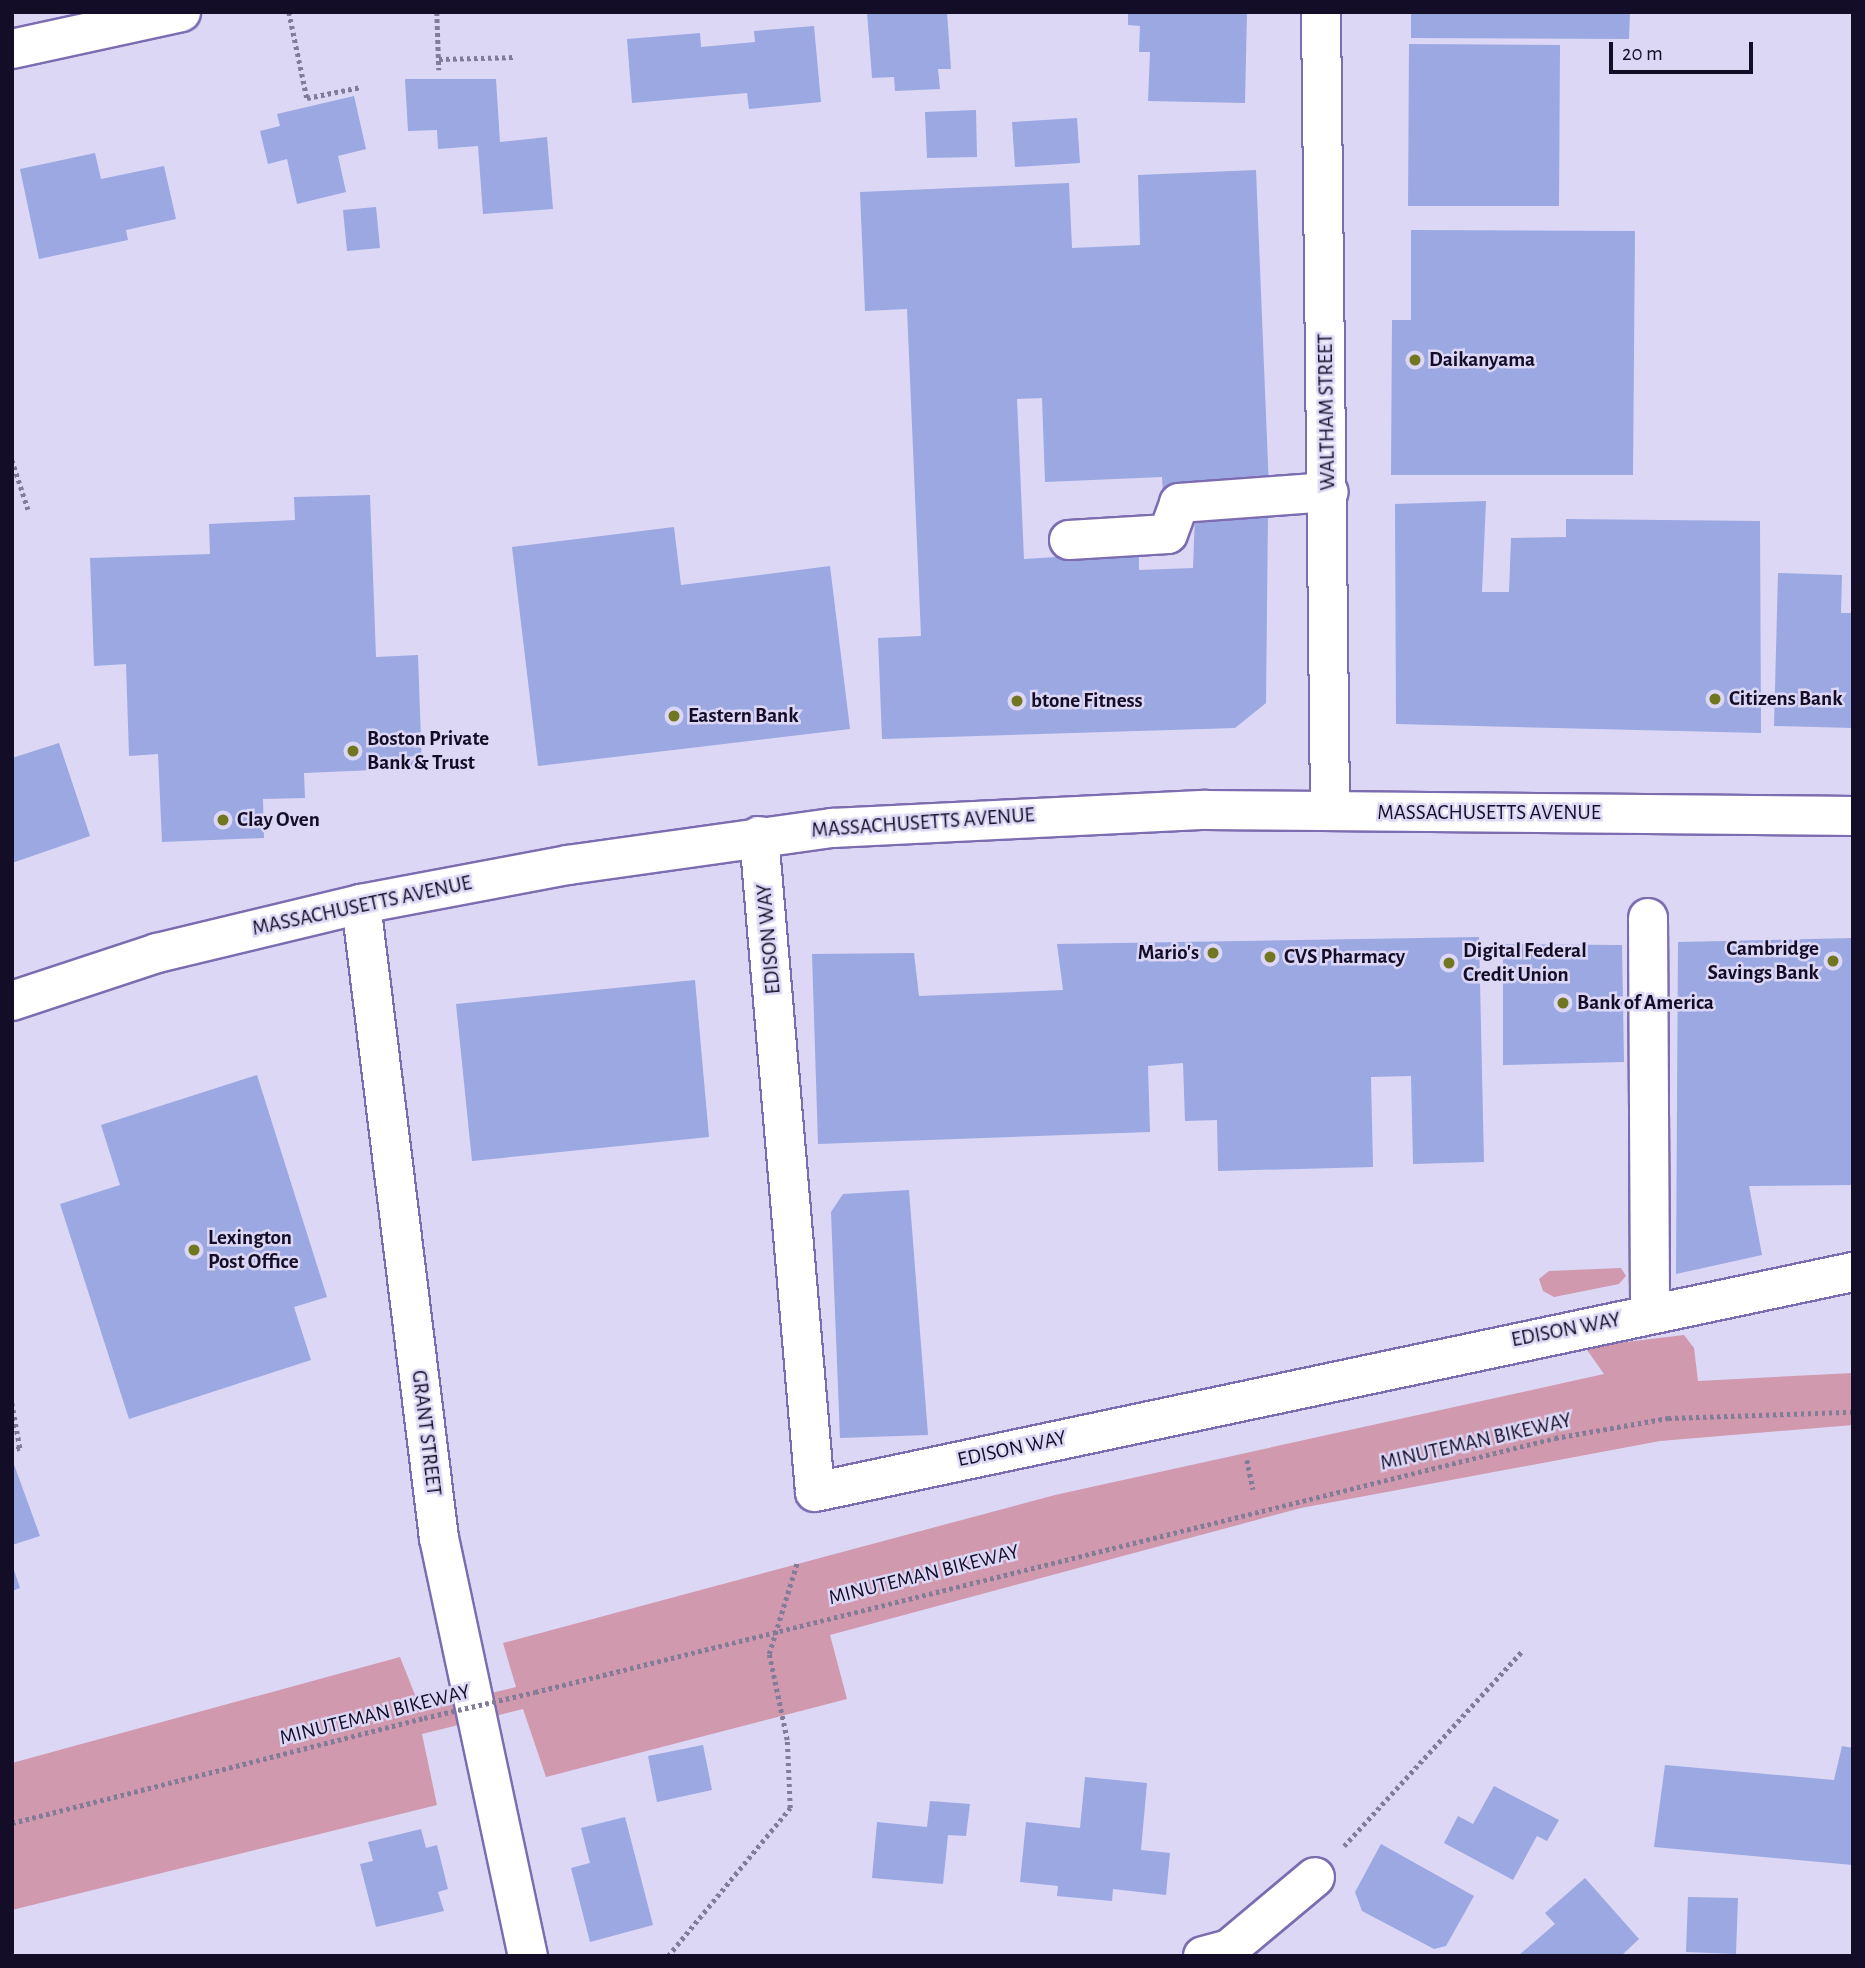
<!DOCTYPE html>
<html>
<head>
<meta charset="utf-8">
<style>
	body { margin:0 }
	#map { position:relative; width:1865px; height:1968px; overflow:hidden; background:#dcd7f5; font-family:"Alegreya Sans",sans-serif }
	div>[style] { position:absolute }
	.green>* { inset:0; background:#d099ae }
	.building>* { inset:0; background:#9ba8e2 }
	.path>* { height:4.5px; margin-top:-2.25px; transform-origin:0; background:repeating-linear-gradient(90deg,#827c98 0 3.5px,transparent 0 7px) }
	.roads { filter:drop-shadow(2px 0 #7c6cb0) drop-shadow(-2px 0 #7c6cb0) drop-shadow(0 2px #7c6cb0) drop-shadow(0 -2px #7c6cb0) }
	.minor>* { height:38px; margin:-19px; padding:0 19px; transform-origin:19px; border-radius:19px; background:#fff }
	.major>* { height:38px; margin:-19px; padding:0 19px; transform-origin:19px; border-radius:19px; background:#fff }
	.path-bridge>* { height:4.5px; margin-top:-2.25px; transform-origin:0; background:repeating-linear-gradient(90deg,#827c98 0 3.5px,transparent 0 7px) }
	.dots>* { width:19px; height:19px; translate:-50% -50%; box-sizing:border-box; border:4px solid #dcd7f5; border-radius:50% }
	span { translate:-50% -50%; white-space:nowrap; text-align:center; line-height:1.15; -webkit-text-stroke:5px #dcd7f5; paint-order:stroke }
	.poi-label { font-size:21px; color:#140d27; font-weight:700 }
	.left { translate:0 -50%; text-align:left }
	.right { translate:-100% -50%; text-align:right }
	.street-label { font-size:21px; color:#140d27 }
	.frame { position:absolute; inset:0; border:14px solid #140d27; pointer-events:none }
	.scale { position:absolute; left:1609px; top:42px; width:144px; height:32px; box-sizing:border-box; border:4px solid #140d27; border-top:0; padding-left:9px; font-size:21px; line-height:24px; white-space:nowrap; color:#140d27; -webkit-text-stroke:5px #dcd7f5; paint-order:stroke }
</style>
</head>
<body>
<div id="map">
	<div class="green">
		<i style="clip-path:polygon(1621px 1268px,1626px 1276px,1619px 1284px,1554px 1297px,1543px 1291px,1539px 1279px,1549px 1271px)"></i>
		<i style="clip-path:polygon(1684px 1335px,1694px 1348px,1698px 1381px,1853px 1373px,1853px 1425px,1660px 1441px,1301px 1508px,830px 1635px,847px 1699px,546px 1777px,523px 1709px,422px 1734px,437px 1805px,12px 1910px,12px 1763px,400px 1657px,421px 1710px,516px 1687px,503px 1643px,1055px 1495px,1604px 1374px,1585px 1347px)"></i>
	</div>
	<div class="building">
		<i style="clip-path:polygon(867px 12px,947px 12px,951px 69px,938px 69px,940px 89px,895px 91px,894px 77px,872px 78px)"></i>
		<i style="clip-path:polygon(1128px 12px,1247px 12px,1245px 103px,1148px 101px,1150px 52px,1139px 52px,1140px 26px,1128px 25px)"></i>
		<i style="clip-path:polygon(1411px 12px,1630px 12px,1629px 39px,1411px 38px)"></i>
		<i style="clip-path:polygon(814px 26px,821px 102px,749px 109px,747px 93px,632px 103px,627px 39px,700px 33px,701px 47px,755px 42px,754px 31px)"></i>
		<i style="clip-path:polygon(1409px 44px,1560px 45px,1559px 206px,1408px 206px)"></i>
		<i style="clip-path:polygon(405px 79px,496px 79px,500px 142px,547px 137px,553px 209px,483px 214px,478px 146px,438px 149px,437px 130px,408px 131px)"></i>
		<i style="clip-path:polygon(354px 96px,366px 149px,338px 156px,346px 192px,297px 204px,287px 159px,268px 164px,260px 131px,280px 126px,277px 114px)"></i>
		<i style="clip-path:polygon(976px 110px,977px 157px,927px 158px,925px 112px)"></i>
		<i style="clip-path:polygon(1077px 118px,1080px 163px,1015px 167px,1012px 122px)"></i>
		<i style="clip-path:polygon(95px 153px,101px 179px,164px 166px,176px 219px,126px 230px,128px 240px,39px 259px,20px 169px)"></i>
		<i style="clip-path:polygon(1256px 170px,1269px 489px,1163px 494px,1162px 477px,1045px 482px,1042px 398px,1017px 399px,1024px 559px,1139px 552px,1139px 570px,1193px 568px,1195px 514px,1268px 511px,1266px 703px,1235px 728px,882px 739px,878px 638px,921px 636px,907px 309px,865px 311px,860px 192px,1069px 183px,1072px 248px,1140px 245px,1138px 175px)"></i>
		<i style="clip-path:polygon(376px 207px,380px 248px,347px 251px,343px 210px)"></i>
		<i style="clip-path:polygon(1411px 230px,1635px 231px,1633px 475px,1391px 475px,1392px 320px,1411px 320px)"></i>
		<i style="clip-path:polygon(370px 495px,376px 657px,418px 655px,422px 768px,304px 773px,305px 798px,263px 799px,264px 838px,162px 842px,158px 754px,129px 756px,126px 664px,94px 666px,90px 558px,210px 554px,209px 524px,295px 520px,294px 497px)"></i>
		<i style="clip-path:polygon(1486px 501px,1482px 592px,1509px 592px,1511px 538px,1566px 537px,1566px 519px,1760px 521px,1761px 733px,1396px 724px,1395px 504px)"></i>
		<i style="clip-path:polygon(674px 527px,681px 585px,830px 566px,850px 729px,538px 766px,512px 547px)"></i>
		<i style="clip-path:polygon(1778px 573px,1842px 575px,1841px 613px,1853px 613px,1853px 728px,1774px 726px)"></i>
		<i style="clip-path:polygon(59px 743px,90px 836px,12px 863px,12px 758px)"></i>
		<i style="clip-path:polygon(1479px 937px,1484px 1162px,1413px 1164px,1411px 1076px,1371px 1077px,1373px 1167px,1218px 1171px,1217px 1120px,1185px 1121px,1183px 1063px,1148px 1066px,1150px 1132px,818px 1144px,812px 954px,914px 953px,919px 996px,1063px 990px,1057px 944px)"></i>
		<i style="clip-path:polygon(1853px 938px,1853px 1185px,1749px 1186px,1762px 1255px,1676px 1274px,1678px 942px)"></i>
		<i style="clip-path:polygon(1503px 944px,1622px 945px,1624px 1062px,1503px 1065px)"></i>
		<i style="clip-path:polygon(695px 980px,709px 1137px,472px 1161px,456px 1004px)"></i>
		<i style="clip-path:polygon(257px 1075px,327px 1297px,294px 1307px,311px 1360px,129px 1419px,60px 1204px,120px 1185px,101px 1125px)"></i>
		<i style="clip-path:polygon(909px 1190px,928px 1435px,840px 1438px,831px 1212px,843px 1194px)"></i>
		<i style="clip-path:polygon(12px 1459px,40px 1536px,12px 1545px)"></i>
		<i style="clip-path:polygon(13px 1567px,20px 1588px,12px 1591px,12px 1568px)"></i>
		<i style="clip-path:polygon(703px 1745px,712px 1790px,657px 1802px,648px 1756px)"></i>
		<i style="clip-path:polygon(1842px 1746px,1853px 1748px,1853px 1865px,1654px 1847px,1665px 1765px,1834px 1780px)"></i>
		<i style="clip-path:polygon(1085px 1777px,1147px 1783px,1141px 1850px,1170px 1853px,1166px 1895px,1113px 1889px,1112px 1901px,1057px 1896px,1058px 1886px,1020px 1882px,1026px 1822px,1080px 1828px)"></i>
		<i style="clip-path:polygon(1494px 1786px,1559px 1820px,1547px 1841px,1537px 1836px,1513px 1880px,1444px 1843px,1458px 1816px,1473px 1824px)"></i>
		<i style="clip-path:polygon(930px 1801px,970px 1804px,966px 1836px,948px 1835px,943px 1884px,872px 1878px,877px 1822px,927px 1827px)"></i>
		<i style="clip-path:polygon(625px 1817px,653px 1925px,590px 1942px,571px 1868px,590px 1863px,581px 1828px)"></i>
		<i style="clip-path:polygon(421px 1829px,426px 1848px,437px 1845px,448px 1889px,438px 1892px,444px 1911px,376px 1927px,360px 1864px,373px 1861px,368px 1842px)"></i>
		<i style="clip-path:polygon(1381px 1844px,1474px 1896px,1446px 1946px,1434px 1949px,1362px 1911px,1355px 1892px)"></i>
		<i style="clip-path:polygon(1585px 1878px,1639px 1939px,1621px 1956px,1518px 1956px,1555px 1924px,1545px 1913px)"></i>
		<i style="clip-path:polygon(1688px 1897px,1738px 1898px,1736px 1954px,1686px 1952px)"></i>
	</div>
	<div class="path">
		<i style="left:289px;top:12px;width:88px;rotate:78.2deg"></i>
		<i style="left:307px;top:98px;width:55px;rotate:-11.5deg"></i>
		<i style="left:437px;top:12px;width:58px;rotate:88deg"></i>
		<i style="left:439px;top:59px;width:74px;rotate:-1.5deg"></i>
		<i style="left:12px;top:460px;width:52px;rotate:71.9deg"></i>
		<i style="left:12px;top:1403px;width:46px;rotate:79.9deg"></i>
		<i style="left:20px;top:1448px;width:9px;rotate:159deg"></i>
		<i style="left:1247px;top:1460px;width:30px;rotate:78deg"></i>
		<i style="left:535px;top:1692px;width:1051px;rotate:-13.98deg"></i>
		<i style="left:1555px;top:1438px;width:115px;rotate:-10deg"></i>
		<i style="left:1668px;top:1418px;width:185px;rotate:-1.9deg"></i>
		<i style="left:12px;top:1823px;width:425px;rotate:-14.3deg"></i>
		<i style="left:1344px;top:1846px;width:265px;rotate:-47.6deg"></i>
		<i style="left:668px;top:1956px;width:192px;rotate:-50.5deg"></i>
		<i style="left:790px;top:1808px;width:68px;rotate:-92.5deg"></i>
		<i style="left:787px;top:1740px;width:88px;rotate:-101.8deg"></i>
		<i style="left:769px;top:1654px;width:95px;rotate:-72.9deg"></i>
	</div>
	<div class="roads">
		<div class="minor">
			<i style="left:12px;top:49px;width:173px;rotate:-12.3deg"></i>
			<i style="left:1069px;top:540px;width:99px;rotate:-3.5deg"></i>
			<i style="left:1168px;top:534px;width:33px;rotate:-70deg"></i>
			<i style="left:1179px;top:503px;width:150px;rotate:-4.2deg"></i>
			<i style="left:759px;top:836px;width:658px;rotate:85.12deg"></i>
			<i style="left:815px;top:1492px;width:1061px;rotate:-11.97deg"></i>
			<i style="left:361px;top:904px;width:639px;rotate:82.99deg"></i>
			<i style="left:439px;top:1538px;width:427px;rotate:78deg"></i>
			<i style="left:1648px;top:918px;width:396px;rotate:89.7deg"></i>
			<i style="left:1203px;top:1956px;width:27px;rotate:-15deg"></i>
			<i style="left:1229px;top:1949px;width:112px;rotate:-39.9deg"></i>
		</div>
		<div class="major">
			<i style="left:1321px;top:12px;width:799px;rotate:89.35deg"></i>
			<i style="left:12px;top:1001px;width:153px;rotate:-18.3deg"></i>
			<i style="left:157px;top:953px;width:210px;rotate:-13.5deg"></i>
			<i style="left:361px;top:904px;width:211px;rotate:-10.7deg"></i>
			<i style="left:568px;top:865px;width:267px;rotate:-8deg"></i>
			<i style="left:832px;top:828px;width:374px;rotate:-2.8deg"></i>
			<i style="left:1206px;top:810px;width:647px;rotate:0.53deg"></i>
		</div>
	</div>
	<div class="path-bridge">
		<i style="left:424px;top:1718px;width:114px;rotate:-13.2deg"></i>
	</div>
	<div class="dots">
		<i style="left:1415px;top:360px;background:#707720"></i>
		<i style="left:1715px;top:699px;background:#707720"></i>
		<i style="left:1017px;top:701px;background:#707720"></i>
		<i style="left:674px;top:716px;background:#707720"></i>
		<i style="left:353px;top:751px;background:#707720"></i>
		<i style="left:223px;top:820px;background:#707720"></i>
		<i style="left:1213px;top:953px;background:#707720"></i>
		<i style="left:1270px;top:957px;background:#707720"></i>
		<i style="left:1833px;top:961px;background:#707720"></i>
		<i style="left:1449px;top:963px;background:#707720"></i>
		<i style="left:1563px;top:1003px;background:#707720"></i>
		<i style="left:194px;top:1250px;background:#707720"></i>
	</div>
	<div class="poi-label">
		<span class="left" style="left:1429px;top:360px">Daikanyama</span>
		<span class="left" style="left:1729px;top:699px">Citizens Bank</span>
		<span class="left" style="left:1031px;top:701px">btone Fitness</span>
		<span class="left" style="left:688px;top:716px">Eastern Bank</span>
		<span class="left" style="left:367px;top:751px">Boston Private<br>Bank &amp; Trust</span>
		<span class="left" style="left:237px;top:820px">Clay Oven</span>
		<span class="right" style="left:1819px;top:961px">Cambridge<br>Savings Bank</span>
		<span class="left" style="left:1463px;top:963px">Digital Federal<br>Credit Union</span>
		<span class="right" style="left:1199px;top:953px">Mario's</span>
		<span class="left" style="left:1284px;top:957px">CVS Pharmacy</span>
		<span class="left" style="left:1577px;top:1003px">Bank of America</span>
		<span class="left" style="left:208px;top:1250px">Lexington<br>Post Office</span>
	</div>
	<div class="street-label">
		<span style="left:1327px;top:412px;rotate:-91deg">WALTHAM STREET</span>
		<span style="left:1489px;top:813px">MASSACHUSETTS AVENUE</span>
		<span style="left:923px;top:823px;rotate:-4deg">MASSACHUSETTS AVENUE</span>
		<span style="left:362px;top:906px;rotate:-12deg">MASSACHUSETTS AVENUE</span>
		<span style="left:769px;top:939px;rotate:-95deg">EDISON WAY</span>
		<span style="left:1566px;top:1330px;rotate:-11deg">EDISON WAY</span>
		<span style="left:426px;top:1433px;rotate:83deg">GRANT STREET</span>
		<span style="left:1476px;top:1442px;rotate:-13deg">MINUTEMAN BIKEWAY</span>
		<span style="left:1012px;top:1449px;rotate:-12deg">EDISON WAY</span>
		<span style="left:924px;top:1575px;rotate:-14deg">MINUTEMAN BIKEWAY</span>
		<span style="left:375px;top:1715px;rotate:-14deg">MINUTEMAN BIKEWAY</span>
	</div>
	<div class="frame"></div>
	<div class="scale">20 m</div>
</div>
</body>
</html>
